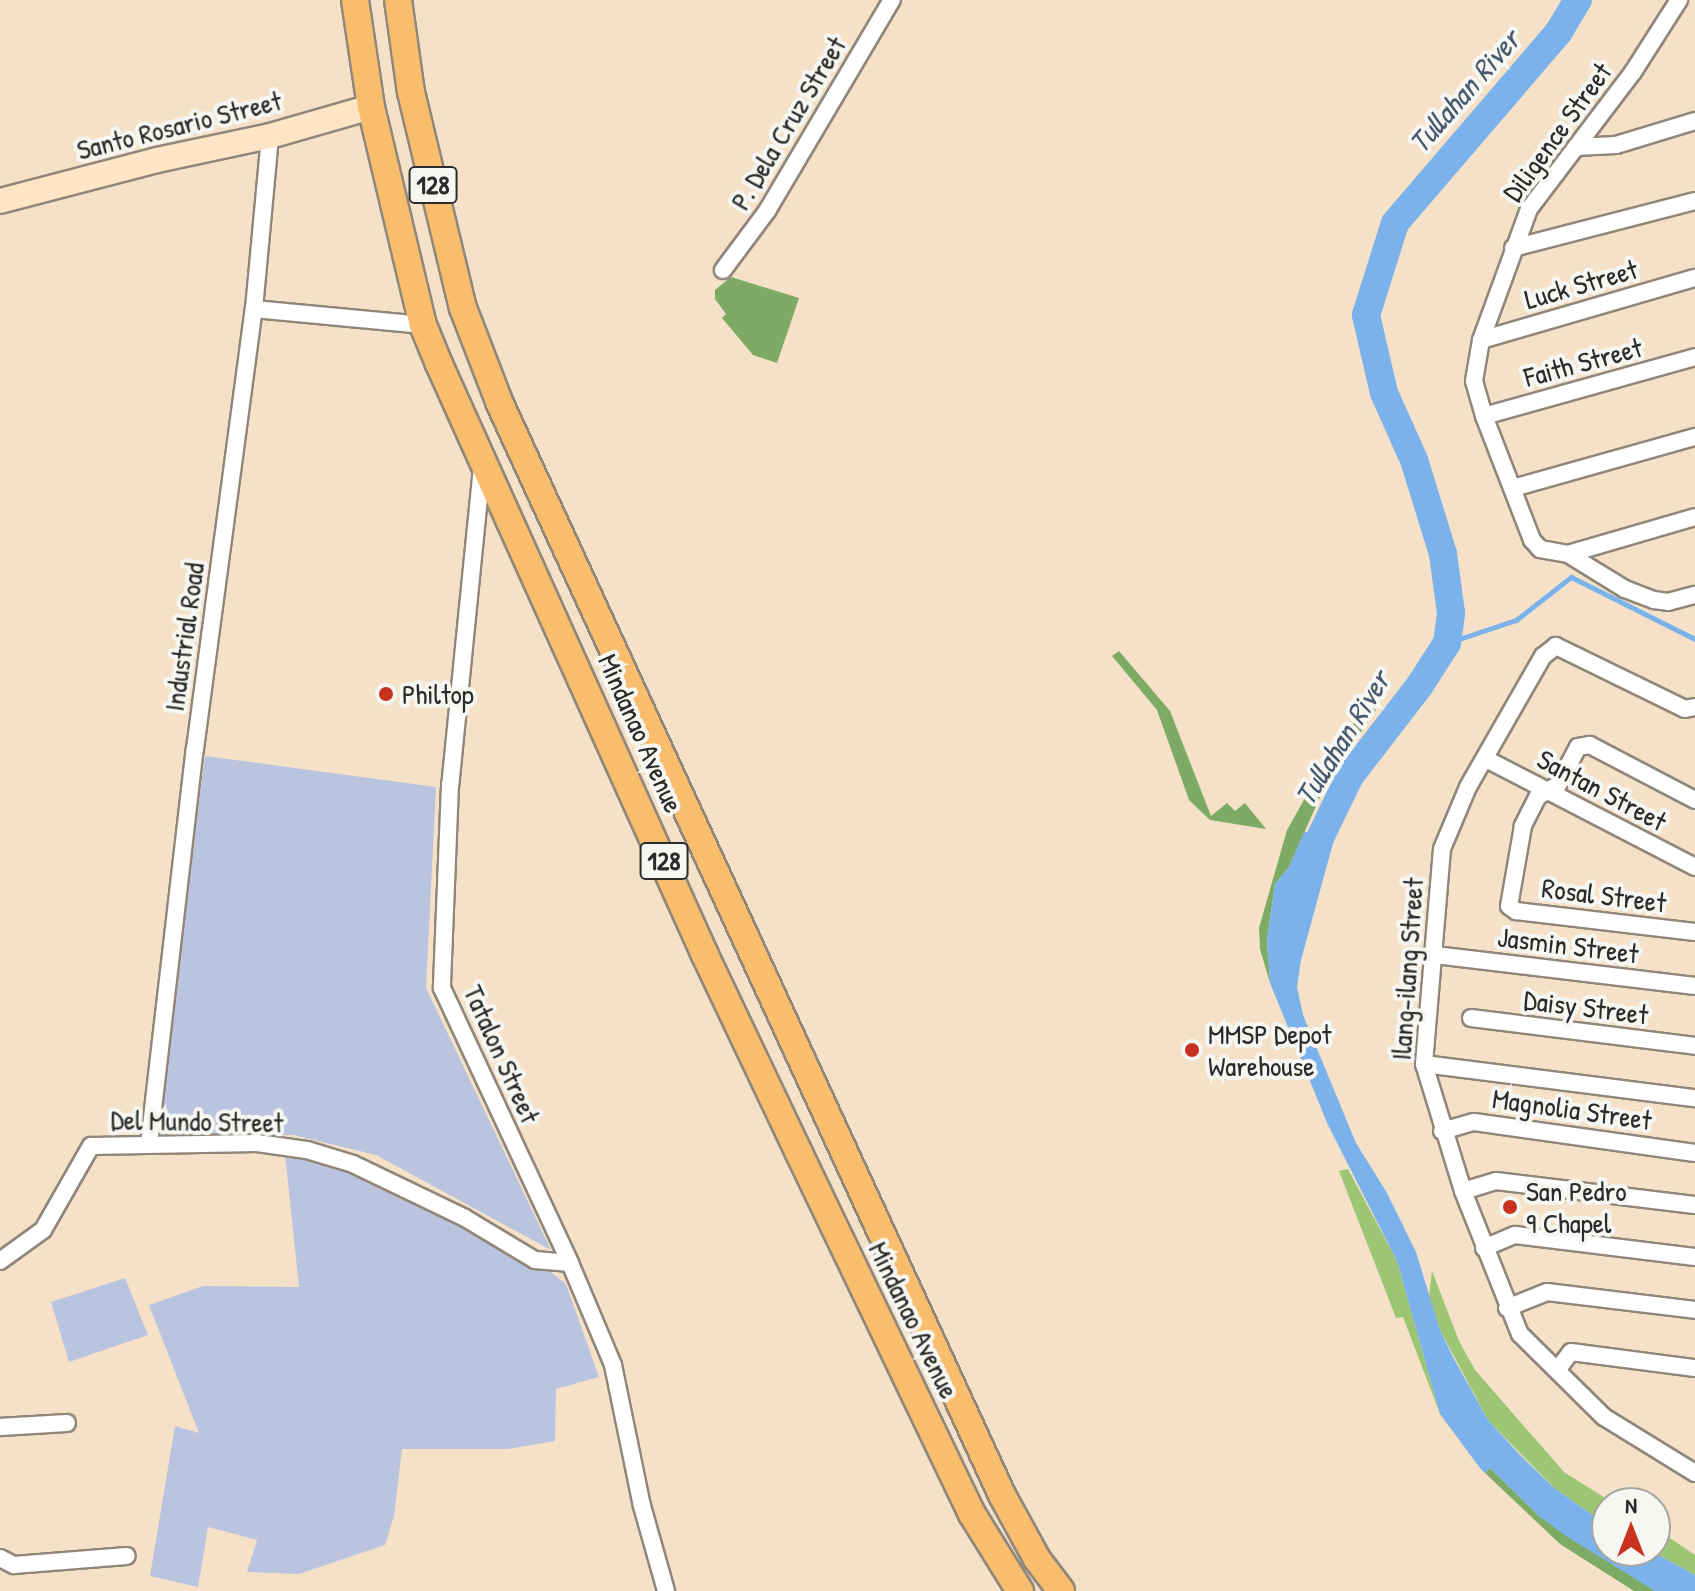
<!DOCTYPE html>
<html>
<head>
<meta charset="utf-8">
<style>
	body { margin:0 }
	#map { position:relative; width:1695px; height:1591px; overflow:hidden; background:#f4e1c8; font-family:"Patrick Hand",sans-serif }
	div>[style] { position:absolute }
	.industrial>* { inset:0; background:#bac4de }
	.green>* { inset:0; background:#9cc673 }
	.forest>* { inset:0; background:#7dab65 }
	.water>* { inset:0; background:#7cb2eb }
	.stream>* { height:5px; margin:-2.5px; padding:0 2.5px; transform-origin:2.5px; border-radius:2.5px; background:#7cb2eb }
	.river>* { height:28px; margin:-14px; padding:0 14px; transform-origin:14px; border-radius:14px; background:#7cb2eb }
	.roads { filter:drop-shadow(2px 0 #90867a) drop-shadow(-2px 0 #90867a) drop-shadow(0 2px #90867a) drop-shadow(0 -2px #90867a) }
	.street>* { height:16px; margin:-8px; padding:0 8px; transform-origin:8px; border-radius:8px; background:#fff }
	.secondary>* { height:24px; margin:-12px; padding:0 12px; transform-origin:12px; border-radius:12px; background:#fde5c5 }
	.primary>* { height:26px; margin:-13px; padding:0 13px; transform-origin:13px; border-radius:13px; background:#f9be6d }
	.dots>* { width:22px; height:22px; translate:-50% -50%; box-sizing:border-box; border:4px solid #f6f6f2; border-radius:50% }
	span { translate:-50% -50%; white-space:nowrap; text-align:center; line-height:1.15; -webkit-text-stroke:8px #f6f6f2; paint-order:stroke }
	.shield-label span { padding:2px 6px; background:#f6f6f2; border:2px solid; border-radius:6px; -webkit-text-stroke-width:0 }
	.shield-label { font-size:26px; color:#2b2b2b; font-weight:700 }
	.street-label { font-size:28px; color:#2b2b2b }
	.poi-label { font-size:28px; color:#2b2b2b }
	.left { translate:0 -50%; text-align:left }
	.water-label { font-size:30px; color:#475a6e; font-style:italic }
	.north { position:absolute; left:1591px; top:1487px; width:80px; height:80px; box-sizing:border-box; background:#f6f6f2; border:2px solid #a5a5a2; border-radius:50%; rotate:0deg; font-size:22px; font-weight:700; line-height:32px; text-align:center; color:#2b2b2b }
	.north::after { content:''; display:block; margin:auto; width:28px; height:36px; background:#c8321e; clip-path:polygon(50% 0,100% 100%,50% 72%,0 100%) }
</style>
</head>
<body>
<div id="map">
	<div class="industrial">
		<i style="clip-path:polygon(205px 756px,436px 787px,426px 988px,551px 1250px,376px 1155px,293px 1135px,156px 1137px)"></i>
		<i style="clip-path:polygon(285px 1154px,352px 1166px,529px 1255px,566px 1284px,599px 1377px,556px 1389px,555px 1441px,508px 1449px,402px 1449px,394px 1516px,385px 1545px,299px 1574px,247px 1572px,257px 1540px,208px 1527px,198px 1587px,150px 1576px,175px 1426px,199px 1433px,149px 1305px,203px 1286px,299px 1287px)"></i>
		<i style="clip-path:polygon(125px 1278px,148px 1335px,69px 1362px,51px 1302px)"></i>
	</div>
	<div class="green">
		<i style="clip-path:polygon(1348px 1169px,1397px 1261px,1440px 1414px,1403px 1317px,1396px 1318px,1339px 1171px)"></i>
		<i style="clip-path:polygon(1432px 1271px,1459px 1341px,1475px 1370px,1564px 1472px,1613px 1503px,1607px 1503px,1607px 1525px,1554px 1488px,1488px 1420px,1440px 1330px,1429px 1297px)"></i>
		<i style="clip-path:polygon(1655px 1528px,1695px 1555px,1695px 1575px,1651px 1551px,1655px 1551px)"></i>
	</div>
	<div class="forest">
		<i style="clip-path:polygon(731px 277px,799px 298px,777px 363px,753px 355px,722px 318px,726px 314px,715px 299px,715px 290px)"></i>
		<i style="clip-path:polygon(1119px 651px,1170px 711px,1211px 816px,1227px 803px,1235px 811px,1245px 803px,1266px 829px,1210px 820px,1189px 800px,1157px 710px,1112px 656px)"></i>
		<i style="clip-path:polygon(1368px 703px,1376px 710px,1345px 754px,1320px 797px,1289px 867px,1275px 884px,1267px 940px,1270px 983px,1260px 949px,1259px 928px,1287px 830px,1323px 766px)"></i>
		<i style="clip-path:polygon(1490px 1468px,1539px 1516px,1655px 1591px,1634px 1591px,1560px 1544px,1485px 1473px)"></i>
	</div>
	<div class="water">
		<i style="clip-path:polygon(1304px 832px,1335px 836px,1301px 960px,1297px 987px,1303px 1015px,1356px 1143px,1387px 1193px,1416px 1252px,1440px 1330px,1454px 1359px,1488px 1420px,1520px 1455px,1554px 1488px,1607px 1525px,1607px 1551px,1651px 1551px,1695px 1575px,1695px 1591px,1655px 1591px,1566px 1536px,1539px 1516px,1490px 1468px,1485px 1473px,1480px 1468px,1440px 1414px,1397px 1261px,1328px 1125px,1270px 983px,1267px 940px,1275px 884px,1289px 867px)"></i>
	</div>
	<div class="stream">
		<i style="left:1447px;top:643px;width:73px;rotate:-18.4deg"></i>
		<i style="left:1516px;top:620px;width:70px;rotate:-38deg"></i>
		<i style="left:1571px;top:577px;width:139px;rotate:26.6deg"></i>
	</div>
	<div class="river">
		<i style="left:1305px;top:869px;width:103px;rotate:-64.2deg"></i>
		<i style="left:1350px;top:776px;width:115px;rotate:-52.4deg"></i>
		<i style="left:1420px;top:685px;width:50px;rotate:-57.3deg"></i>
		<i style="left:1447px;top:643px;width:30px;rotate:-82deg"></i>
		<i style="left:1451px;top:613px;width:60px;rotate:-97.7deg"></i>
		<i style="left:1443px;top:554px;width:98px;rotate:-107.1deg"></i>
		<i style="left:1414px;top:460px;width:73px;rotate:-114.1deg"></i>
		<i style="left:1384px;top:393px;width:80px;rotate:-103deg"></i>
		<i style="left:1366px;top:315px;width:96px;rotate:-72.5deg"></i>
		<i style="left:1395px;top:223px;width:250px;rotate:-49.4deg"></i>
		<i style="left:1558px;top:33px;width:39px;rotate:-59deg"></i>
	</div>
	<div class="roads">
		<div class="street">
			<i style="left:1679px;top:0;width:85px;rotate:122.6deg"></i>
			<i style="left:1633px;top:72px;width:172px;rotate:127.2deg"></i>
			<i style="left:1529px;top:209px;width:140px;rotate:110.1deg"></i>
			<i style="left:1481px;top:340px;width:42px;rotate:99.7deg"></i>
			<i style="left:1474px;top:381px;width:36px;rotate:74deg"></i>
			<i style="left:1484px;top:416px;width:133px;rotate:68.8deg"></i>
			<i style="left:1532px;top:540px;width:12px;rotate:48deg"></i>
			<i style="left:1540px;top:549px;width:28px;rotate:10deg"></i>
			<i style="left:1568px;top:554px;width:67px;rotate:31.6deg"></i>
			<i style="left:1625px;top:589px;width:31px;rotate:21deg"></i>
			<i style="left:1654px;top:600px;width:14px;rotate:8deg"></i>
			<i style="left:1668px;top:602px;width:28px;rotate:-15deg"></i>
			<i style="left:1576px;top:147px;width:40px;rotate:-2.9deg"></i>
			<i style="left:1616px;top:145px;width:83px;rotate:-16.9deg"></i>
			<i style="left:1513px;top:248px;width:188px;rotate:-14.5deg"></i>
			<i style="left:723px;top:270px;width:74px;rotate:-53.3deg"></i>
			<i style="left:767px;top:211px;width:245px;rotate:-59.4deg"></i>
			<i style="left:254px;top:309px;width:170px;rotate:5.4deg"></i>
			<i style="left:1481px;top:340px;width:223px;rotate:-16.2deg"></i>
			<i style="left:1484px;top:416px;width:219px;rotate:-15.6deg"></i>
			<i style="left:482px;top:467px;width:320px;rotate:95.7deg"></i>
			<i style="left:450px;top:785px;width:203px;rotate:92.3deg"></i>
			<i style="left:442px;top:988px;width:303px;rotate:65deg"></i>
			<i style="left:570px;top:1263px;width:111px;rotate:67.1deg"></i>
			<i style="left:613px;top:1365px;width:144px;rotate:78.4deg"></i>
			<i style="left:642px;top:1506px;width:88px;rotate:74.2deg"></i>
			<i style="left:1513px;top:488px;width:189px;rotate:-15.7deg"></i>
			<i style="left:1568px;top:554px;width:132px;rotate:-16.2deg"></i>
			<i style="left:1695px;top:707px;width:10px;rotate:169deg"></i>
			<i style="left:1685px;top:709px;width:144px;rotate:-154deg"></i>
			<i style="left:1556px;top:646px;width:16px;rotate:142deg"></i>
			<i style="left:1543px;top:656px;width:151px;rotate:119.8deg"></i>
			<i style="left:1468px;top:787px;width:67px;rotate:112.8deg"></i>
			<i style="left:1442px;top:849px;width:216px;rotate:94.8deg"></i>
			<i style="left:1424px;top:1064px;width:133px;rotate:72.9deg"></i>
			<i style="left:1463px;top:1191px;width:154px;rotate:68.3deg"></i>
			<i style="left:1520px;top:1334px;width:118px;rotate:44.7deg"></i>
			<i style="left:1604px;top:1417px;width:107px;rotate:31.6deg"></i>
			<i style="left:1486px;top:759px;width:235px;rotate:27.3deg"></i>
			<i style="left:1695px;top:800px;width:119px;rotate:-152.4deg"></i>
			<i style="left:1590px;top:745px;width:12px;rotate:171deg"></i>
			<i style="left:1578px;top:747px;width:43px;rotate:117.8deg"></i>
			<i style="left:1558px;top:785px;width:23px;rotate:151deg"></i>
			<i style="left:1538px;top:796px;width:34px;rotate:117deg"></i>
			<i style="left:1523px;top:826px;width:81px;rotate:99.9deg"></i>
			<i style="left:1509px;top:906px;width:9px;rotate:36deg"></i>
			<i style="left:1516px;top:911px;width:180px;rotate:6.7deg"></i>
			<i style="left:1435px;top:955px;width:262px;rotate:6.8deg"></i>
			<i style="left:1471px;top:1018px;width:226px;rotate:7.1deg"></i>
			<i style="left:1424px;top:1064px;width:273px;rotate:7.2deg"></i>
			<i style="left:1442px;top:1131px;width:33px;rotate:-16deg"></i>
			<i style="left:1474px;top:1122px;width:223px;rotate:8deg"></i>
			<i style="left:149px;top:1144px;width:398px;rotate:-83.4deg"></i>
			<i style="left:195px;top:749px;width:444px;rotate:-82.4deg"></i>
			<i style="left:254px;top:309px;width:174px;rotate:-84.7deg"></i>
			<i style="left:1463px;top:1191px;width:34px;rotate:-17deg"></i>
			<i style="left:1496px;top:1181px;width:200px;rotate:6.9deg"></i>
			<i style="left:1484px;top:1248px;width:34px;rotate:-23deg"></i>
			<i style="left:1515px;top:1235px;width:181px;rotate:7deg"></i>
			<i style="left:0;top:1261px;width:53px;rotate:-35.8deg"></i>
			<i style="left:43px;top:1230px;width:97px;rotate:-60.3deg"></i>
			<i style="left:91px;top:1146px;width:166px;rotate:-1deg"></i>
			<i style="left:257px;top:1143px;width:50px;rotate:8deg"></i>
			<i style="left:307px;top:1150px;width:48px;rotate:16.9deg"></i>
			<i style="left:353px;top:1164px;width:124px;rotate:25.7deg"></i>
			<i style="left:465px;top:1218px;width:82px;rotate:31deg"></i>
			<i style="left:535px;top:1260px;width:35px;rotate:5deg"></i>
			<i style="left:1507px;top:1308px;width:43px;rotate:-21.8deg"></i>
			<i style="left:1547px;top:1292px;width:149px;rotate:6.9deg"></i>
			<i style="left:1558px;top:1369px;width:21px;rotate:-53deg"></i>
			<i style="left:1571px;top:1352px;width:125px;rotate:7.4deg"></i>
			<i style="left:0;top:1427px;width:67px;rotate:-3.4deg"></i>
			<i style="left:0;top:1558px;width:16px;rotate:27deg"></i>
			<i style="left:14px;top:1565px;width:113px;rotate:-4.6deg"></i>
		</div>
		<div class="secondary">
			<i style="left:0;top:201px;width:162px;rotate:-14.6deg"></i>
			<i style="left:157px;top:160px;width:116px;rotate:-12deg"></i>
			<i style="left:270px;top:136px;width:105px;rotate:-16deg"></i>
		</div>
		<div class="primary">
			<i style="left:355px;top:0;width:108px;rotate:81.5deg"></i>
			<i style="left:371px;top:107px;width:224px;rotate:76.6deg"></i>
			<i style="left:423px;top:325px;width:42px;rotate:67.7deg"></i>
			<i style="left:439px;top:364px;width:648px;rotate:65.77deg"></i>
			<i style="left:705px;top:955px;width:219px;rotate:64.6deg"></i>
			<i style="left:799px;top:1153px;width:400px;rotate:64.4deg"></i>
			<i style="left:972px;top:1514px;width:91px;rotate:58.1deg"></i>
			<i style="left:398px;top:0;width:93px;rotate:82deg"></i>
			<i style="left:411px;top:92px;width:222px;rotate:76.5deg"></i>
			<i style="left:463px;top:308px;width:103px;rotate:68.9deg"></i>
			<i style="left:500px;top:404px;width:1201px;rotate:65.29deg"></i>
			<i style="left:1002px;top:1495px;width:73px;rotate:61.3deg"></i>
			<i style="left:1037px;top:1559px;width:40px;rotate:53deg"></i>
		</div>
	</div>
	<div class="dots">
		<i style="left:386px;top:694px;background:#c8321e"></i>
		<i style="left:1192px;top:1050px;background:#c8321e"></i>
		<i style="left:1510px;top:1207px;background:#c8321e"></i>
	</div>
	<div class="shield-label">
		<span style="left:433px;top:185px">128</span>
		<span style="left:664px;top:861px">128</span>
	</div>
	<div class="street-label">
		<span style="left:788px;top:123px;rotate:-59deg">P. Dela Cruz Street</span>
		<span style="left:179px;top:125px;rotate:-14deg">Santo Rosario Street</span>
		<span style="left:1557px;top:132px;rotate:-54deg">Diligence Street</span>
		<span style="left:1581px;top:284px;rotate:-16deg">Luck Street</span>
		<span style="left:1583px;top:362px;rotate:-15deg">Faith Street</span>
		<span style="left:184px;top:637px;rotate:-82deg">Industrial Road</span>
		<span style="left:641px;top:733px;rotate:66deg">Mindanao Avenue</span>
		<span style="left:1602px;top:790px;rotate:28deg">Santan Street</span>
		<span style="left:1604px;top:895px;rotate:7deg">Rosal Street</span>
		<span style="left:1568px;top:945px;rotate:7deg">Jasmin Street</span>
		<span style="left:1407px;top:969px;rotate:-86deg">Ilang-ilang Street</span>
		<span style="left:1586px;top:1007px;rotate:7deg">Daisy Street</span>
		<span style="left:502px;top:1054px;rotate:66deg">Tatalon Street</span>
		<span style="left:1572px;top:1109px;rotate:8deg">Magnolia Street</span>
		<span style="left:197px;top:1121px;rotate:1deg">Del Mundo Street</span>
		<span style="left:914px;top:1320px;rotate:64deg">Mindanao Avenue</span>
	</div>
	<div class="poi-label">
		<span class="left" style="left:402px;top:694px">Philtop</span>
		<span class="left" style="left:1208px;top:1050px">MMSP Depot<br>Warehouse</span>
		<span class="left" style="left:1526px;top:1207px">San Pedro<br>9 Chapel</span>
	</div>
	<div class="water-label">
		<span style="left:1464px;top:91px;rotate:-49deg">Tullahan River</span>
		<span style="left:1342px;top:738px;rotate:-58deg">Tullahan River</span>
	</div>
	<div class="north">N</div>
</div>
</body>
</html>
